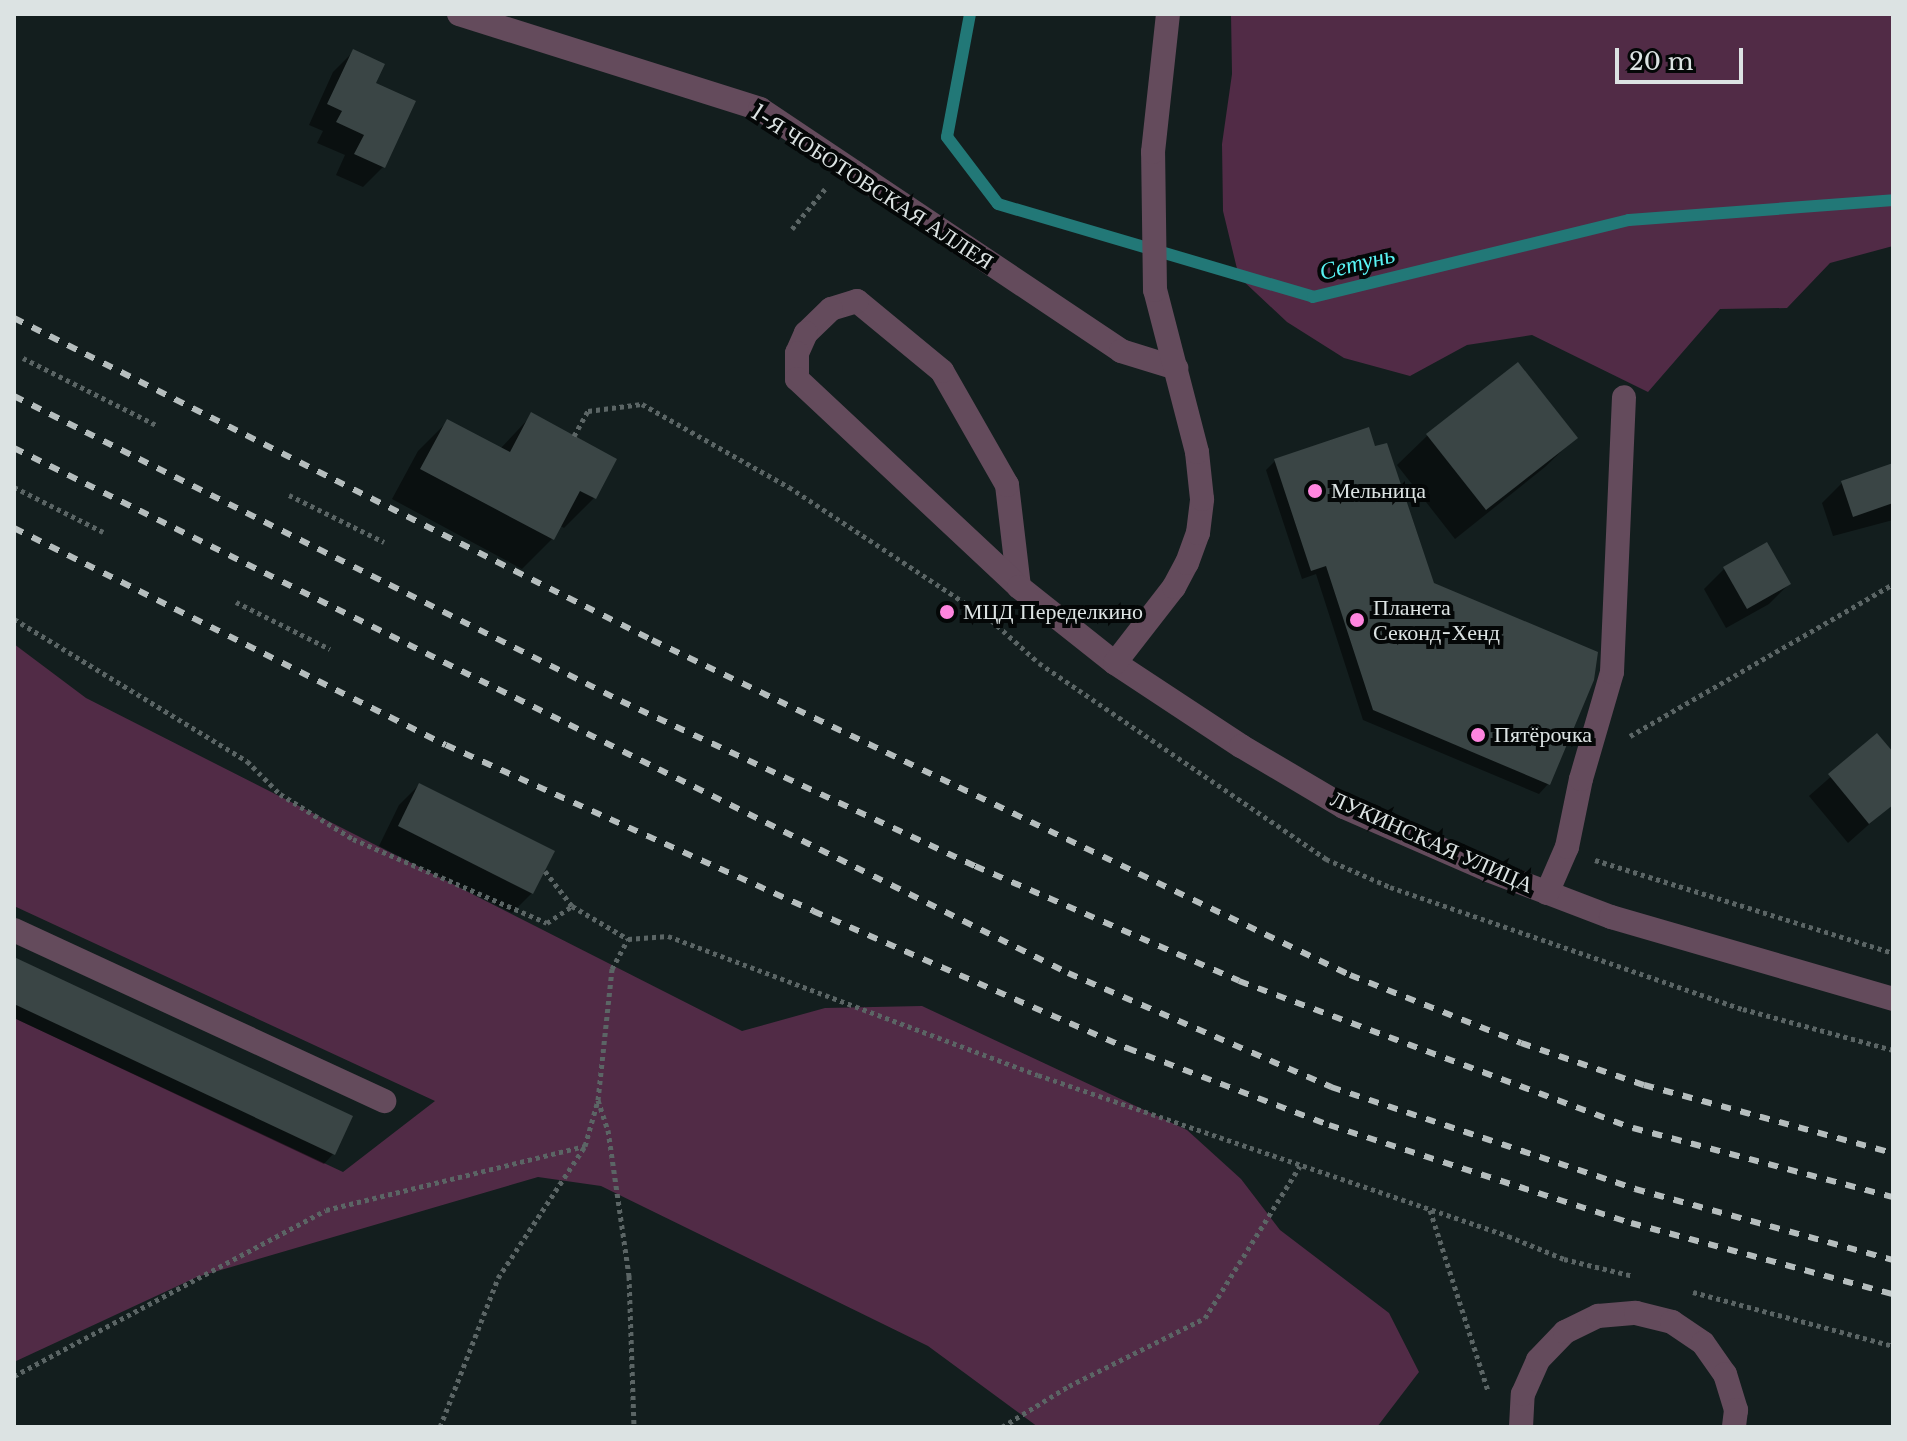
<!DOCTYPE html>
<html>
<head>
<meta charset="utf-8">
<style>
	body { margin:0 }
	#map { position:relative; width:1907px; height:1441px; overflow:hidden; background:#131e1e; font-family:"Libre Baskerville",serif }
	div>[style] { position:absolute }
	.green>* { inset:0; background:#512b46 }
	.shadow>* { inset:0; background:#0007 }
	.stream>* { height:12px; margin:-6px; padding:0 6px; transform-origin:6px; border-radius:6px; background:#227877 }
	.building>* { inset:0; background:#3a4545 }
	.path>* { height:5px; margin-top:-2.5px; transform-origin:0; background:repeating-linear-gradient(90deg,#5b6565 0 4px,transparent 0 8px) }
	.minor>* { height:24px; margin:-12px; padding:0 12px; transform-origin:12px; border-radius:12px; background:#644b5c }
	.rail>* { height:6px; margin-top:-3px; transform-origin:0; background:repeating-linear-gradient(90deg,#b5bdbd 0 10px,transparent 0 20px) }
	.dots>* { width:22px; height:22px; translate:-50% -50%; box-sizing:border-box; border:4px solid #040707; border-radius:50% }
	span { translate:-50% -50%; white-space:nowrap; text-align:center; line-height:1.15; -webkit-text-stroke:8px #040707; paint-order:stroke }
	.street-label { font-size:22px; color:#dce3e3 }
	.poi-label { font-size:22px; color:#dce3e3 }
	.left { translate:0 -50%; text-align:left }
	.water-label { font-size:24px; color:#58f3f3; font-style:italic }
	.frame { position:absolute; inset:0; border:16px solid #dce3e3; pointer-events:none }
	.scale { position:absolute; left:1615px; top:48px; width:128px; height:36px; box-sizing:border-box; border:4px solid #dce3e3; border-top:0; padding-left:10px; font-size:24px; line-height:28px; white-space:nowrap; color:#dce3e3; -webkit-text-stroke:6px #040707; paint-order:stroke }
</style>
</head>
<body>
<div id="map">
	<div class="green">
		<i style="clip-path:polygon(1231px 14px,1893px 14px,1893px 246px,1830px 263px,1787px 308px,1720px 309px,1648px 392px,1532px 335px,1467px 345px,1410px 376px,1344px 358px,1287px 322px,1239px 277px,1223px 211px,1222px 144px,1232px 74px)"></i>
		<i style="clip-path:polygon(14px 644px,86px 698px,742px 1031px,825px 1008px,922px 1006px,1187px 1130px,1241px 1179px,1280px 1230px,1389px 1313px,1419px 1372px,1377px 1427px,1038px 1427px,928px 1346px,601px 1186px,538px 1177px,197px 1277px,14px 1362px,14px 1018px,343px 1172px,435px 1101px,14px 906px)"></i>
	</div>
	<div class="shadow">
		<i style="clip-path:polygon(353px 52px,373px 84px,383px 167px,363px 187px,336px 175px,345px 155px,317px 143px,323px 131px,309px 125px,333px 72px)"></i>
		<i style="clip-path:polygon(532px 415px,594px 498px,564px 528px,559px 525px,552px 539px,522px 569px,392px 499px,418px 451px,448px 421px,500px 449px)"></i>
		<i style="clip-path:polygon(1427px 436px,1575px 438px,1545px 467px,1455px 539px,1397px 465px)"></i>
		<i style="clip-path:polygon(1275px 461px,1433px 584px,1548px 784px,1539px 794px,1363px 720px,1316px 574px,1302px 579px,1266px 470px)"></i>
		<i style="clip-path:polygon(1893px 464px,1893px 520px,1833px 536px,1822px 503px,1842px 483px)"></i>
		<i style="clip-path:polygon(1724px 569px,1789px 584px,1769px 604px,1726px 628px,1704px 589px)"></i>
		<i style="clip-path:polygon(1877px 736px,1893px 756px,1893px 803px,1848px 843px,1809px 796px)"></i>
		<i style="clip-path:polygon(419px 785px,532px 893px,512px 913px,379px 846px,399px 805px)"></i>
		<i style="clip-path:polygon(14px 959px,333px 1154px,324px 1164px,14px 1018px)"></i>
	</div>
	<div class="stream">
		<i style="left:970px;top:14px;width:125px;rotate:100.6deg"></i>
		<i style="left:947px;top:137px;width:84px;rotate:52.7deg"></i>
		<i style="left:998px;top:204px;width:328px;rotate:16.4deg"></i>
		<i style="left:1313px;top:297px;width:325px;rotate:-13.7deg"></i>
		<i style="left:1629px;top:220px;width:265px;rotate:-4.3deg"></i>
	</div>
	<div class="building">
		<i style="clip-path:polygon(353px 49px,385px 64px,376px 83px,416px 101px,385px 168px,354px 154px,364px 135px,336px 122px,342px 111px,327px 104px)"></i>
		<i style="clip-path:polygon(1518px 362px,1578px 438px,1486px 510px,1426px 434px)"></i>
		<i style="clip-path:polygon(531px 412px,617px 459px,596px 499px,580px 491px,554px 540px,420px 469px,447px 419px,510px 452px)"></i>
		<i style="clip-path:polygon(1369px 427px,1375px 446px,1387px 443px,1434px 583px,1598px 652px,1594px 680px,1550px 785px,1373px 710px,1326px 566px,1311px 571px,1274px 459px)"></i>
		<i style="clip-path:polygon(1893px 463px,1893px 503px,1853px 517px,1841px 481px)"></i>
		<i style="clip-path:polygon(1767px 542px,1791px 584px,1747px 609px,1723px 567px)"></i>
		<i style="clip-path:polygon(1877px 733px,1893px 752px,1893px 805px,1869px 824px,1828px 774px)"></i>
		<i style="clip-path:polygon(419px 783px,555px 851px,533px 894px,398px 826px)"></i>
		<i style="clip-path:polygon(14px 957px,353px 1116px,335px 1155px,14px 1004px)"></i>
	</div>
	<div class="path">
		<i style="left:792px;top:229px;width:52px;rotate:-50.5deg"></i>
		<i style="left:23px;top:358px;width:149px;rotate:26.7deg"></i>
		<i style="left:574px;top:436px;width:29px;rotate:-61deg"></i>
		<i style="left:588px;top:411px;width:54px;rotate:-7.4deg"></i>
		<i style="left:642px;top:404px;width:169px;rotate:29.5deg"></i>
		<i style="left:789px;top:487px;width:242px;rotate:33.4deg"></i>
		<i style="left:991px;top:620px;width:64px;rotate:41.9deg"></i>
		<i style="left:1039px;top:663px;width:348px;rotate:34.3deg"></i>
		<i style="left:1326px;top:859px;width:70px;rotate:23.6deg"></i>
		<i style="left:1390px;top:887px;width:373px;rotate:19.1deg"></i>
		<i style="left:1743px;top:1009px;width:156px;rotate:15.3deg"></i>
		<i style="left:14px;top:487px;width:100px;rotate:26.8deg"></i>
		<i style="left:289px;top:495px;width:106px;rotate:26.3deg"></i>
		<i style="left:236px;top:602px;width:105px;rotate:26.6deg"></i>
		<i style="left:14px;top:619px;width:273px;rotate:31.4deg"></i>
		<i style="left:247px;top:761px;width:47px;rotate:45deg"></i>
		<i style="left:280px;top:794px;width:86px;rotate:31.7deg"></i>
		<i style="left:353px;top:839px;width:211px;rotate:23.4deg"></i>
		<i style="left:547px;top:923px;width:30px;rotate:-34deg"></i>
		<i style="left:1630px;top:736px;width:304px;rotate:-30deg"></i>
		<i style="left:1595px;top:860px;width:312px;rotate:17.3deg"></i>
		<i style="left:545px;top:871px;width:44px;rotate:52.4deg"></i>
		<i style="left:572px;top:906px;width:65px;rotate:30.5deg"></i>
		<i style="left:628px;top:939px;width:40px;rotate:-4.3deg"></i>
		<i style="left:668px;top:936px;width:395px;rotate:20.6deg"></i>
		<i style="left:1038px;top:1075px;width:497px;rotate:18.9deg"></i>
		<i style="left:1508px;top:1236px;width:61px;rotate:22.3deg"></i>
		<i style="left:1564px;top:1259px;width:71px;rotate:13.8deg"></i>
		<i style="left:598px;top:1100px;width:32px;rotate:72deg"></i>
		<i style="left:608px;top:1130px;width:148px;rotate:81.8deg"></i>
		<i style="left:629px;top:1276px;width:151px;rotate:88.1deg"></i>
		<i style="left:1430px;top:1210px;width:190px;rotate:72.2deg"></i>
		<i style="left:1693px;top:1292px;width:207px;rotate:15.1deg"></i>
		<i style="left:14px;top:1376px;width:353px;rotate:-28deg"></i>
		<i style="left:326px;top:1210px;width:267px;rotate:-13.9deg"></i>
		<i style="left:440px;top:1427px;width:160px;rotate:-68.7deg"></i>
		<i style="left:498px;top:1278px;width:158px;rotate:-56.6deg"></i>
		<i style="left:585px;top:1146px;width:48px;rotate:-74.2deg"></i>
		<i style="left:598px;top:1100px;width:132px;rotate:-83.9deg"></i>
		<i style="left:612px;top:969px;width:34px;rotate:-62deg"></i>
		<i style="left:1002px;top:1427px;width:79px;rotate:-31.5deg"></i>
		<i style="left:1069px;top:1386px;width:152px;rotate:-26.6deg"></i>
		<i style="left:1205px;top:1318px;width:179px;rotate:-58deg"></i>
	</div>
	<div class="minor">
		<i style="left:459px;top:14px;width:316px;rotate:17.5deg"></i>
		<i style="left:760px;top:109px;width:435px;rotate:33.8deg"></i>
		<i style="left:1121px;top:351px;width:58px;rotate:17.2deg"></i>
		<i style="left:1019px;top:587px;width:103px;rotate:-96.7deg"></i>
		<i style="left:1007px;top:485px;width:131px;rotate:-119.7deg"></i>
		<i style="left:942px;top:371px;width:110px;rotate:-140.5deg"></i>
		<i style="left:857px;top:301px;width:27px;rotate:163deg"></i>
		<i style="left:831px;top:309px;width:35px;rotate:136deg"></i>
		<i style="left:806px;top:333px;width:22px;rotate:114deg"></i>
		<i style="left:797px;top:353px;width:26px;rotate:90deg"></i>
		<i style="left:797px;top:379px;width:304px;rotate:43.1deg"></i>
		<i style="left:1019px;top:587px;width:122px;rotate:38.4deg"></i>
		<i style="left:1115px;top:663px;width:151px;rotate:33.4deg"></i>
		<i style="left:1241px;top:746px;width:120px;rotate:30.6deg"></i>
		<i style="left:1344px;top:807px;width:157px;rotate:23.6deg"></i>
		<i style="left:1488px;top:870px;width:132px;rotate:20.9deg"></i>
		<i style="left:1611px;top:917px;width:294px;rotate:16.2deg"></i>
		<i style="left:1115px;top:663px;width:96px;rotate:-52.2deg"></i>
		<i style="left:1174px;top:587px;width:27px;rotate:-62deg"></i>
		<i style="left:1187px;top:563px;width:32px;rotate:-70deg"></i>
		<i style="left:1198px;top:533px;width:34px;rotate:-83deg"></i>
		<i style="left:1202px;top:499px;width:47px;rotate:-96.1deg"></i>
		<i style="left:1197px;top:452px;width:167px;rotate:-104.5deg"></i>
		<i style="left:1155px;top:290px;width:138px;rotate:-90.8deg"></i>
		<i style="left:1153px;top:152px;width:139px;rotate:-83.8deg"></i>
		<i style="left:1547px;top:893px;width:50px;rotate:-66.5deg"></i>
		<i style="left:1567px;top:847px;width:69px;rotate:-78.4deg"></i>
		<i style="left:1581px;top:779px;width:111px;rotate:-73.8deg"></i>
		<i style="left:1612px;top:672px;width:275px;rotate:-87.5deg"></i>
		<i style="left:14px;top:930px;width:408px;rotate:24.8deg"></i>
		<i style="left:1521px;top:1427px;width:33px;rotate:-87deg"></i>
		<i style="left:1523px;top:1394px;width:37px;rotate:-66deg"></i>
		<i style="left:1538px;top:1360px;width:39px;rotate:-46deg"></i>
		<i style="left:1565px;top:1332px;width:37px;rotate:-26deg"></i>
		<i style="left:1598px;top:1316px;width:38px;rotate:-5deg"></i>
		<i style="left:1636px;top:1313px;width:37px;rotate:14deg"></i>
		<i style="left:1672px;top:1322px;width:37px;rotate:34deg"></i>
		<i style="left:1703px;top:1343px;width:38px;rotate:55deg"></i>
		<i style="left:1725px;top:1374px;width:38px;rotate:73deg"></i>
		<i style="left:1736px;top:1410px;width:17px;rotate:97deg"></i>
	</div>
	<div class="rail">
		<i style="left:14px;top:318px;width:715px;rotate:26.78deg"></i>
		<i style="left:652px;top:640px;width:774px;rotate:25.64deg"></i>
		<i style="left:1350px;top:975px;width:184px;rotate:21.7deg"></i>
		<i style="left:1521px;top:1043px;width:130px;rotate:18.9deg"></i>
		<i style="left:1644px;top:1085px;width:258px;rotate:15.3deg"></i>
		<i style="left:14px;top:396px;width:679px;rotate:26.68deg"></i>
		<i style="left:621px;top:701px;width:391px;rotate:25deg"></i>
		<i style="left:975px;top:866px;width:288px;rotate:23.5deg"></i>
		<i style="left:1239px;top:981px;width:421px;rotate:20.5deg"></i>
		<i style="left:1633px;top:1128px;width:269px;rotate:14.9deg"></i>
		<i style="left:14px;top:448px;width:1178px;rotate:26.48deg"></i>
		<i style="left:1068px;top:973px;width:287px;rotate:23.4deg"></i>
		<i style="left:1331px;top:1087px;width:321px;rotate:18.5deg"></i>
		<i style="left:1635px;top:1189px;width:268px;rotate:15.4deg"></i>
		<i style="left:14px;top:528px;width:483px;rotate:26.7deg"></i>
		<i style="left:446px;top:745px;width:403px;rotate:24.3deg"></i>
		<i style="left:813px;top:911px;width:343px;rotate:23.6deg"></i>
		<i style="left:1127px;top:1048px;width:216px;rotate:20.9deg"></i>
		<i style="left:1329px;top:1125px;width:318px;rotate:18deg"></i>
		<i style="left:1631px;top:1223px;width:271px;rotate:15.2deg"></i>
	</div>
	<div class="dots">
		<i style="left:1315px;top:491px;background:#ff85df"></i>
		<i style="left:947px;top:612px;background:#ff85df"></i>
		<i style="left:1357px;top:620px;background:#ff85df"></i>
		<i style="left:1478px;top:735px;background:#ff85df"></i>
	</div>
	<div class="street-label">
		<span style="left:872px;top:187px;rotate:33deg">1-Я ЧОБОТОВСКАЯ АЛЛЕЯ</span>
		<span style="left:1432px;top:842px;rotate:24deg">ЛУКИНСКАЯ УЛИЦА</span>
	</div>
	<div class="poi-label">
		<span class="left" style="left:1331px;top:491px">Мельница</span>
		<span class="left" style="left:1373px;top:620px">Планета<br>Секонд-Хенд</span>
		<span class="left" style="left:963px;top:612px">МЦД Переделкино</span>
		<span class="left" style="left:1494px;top:735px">Пятёрочка</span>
	</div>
	<div class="water-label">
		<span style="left:1357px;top:263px;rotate:-14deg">Сетунь</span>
	</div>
	<div class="frame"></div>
	<div class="scale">20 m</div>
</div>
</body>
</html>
